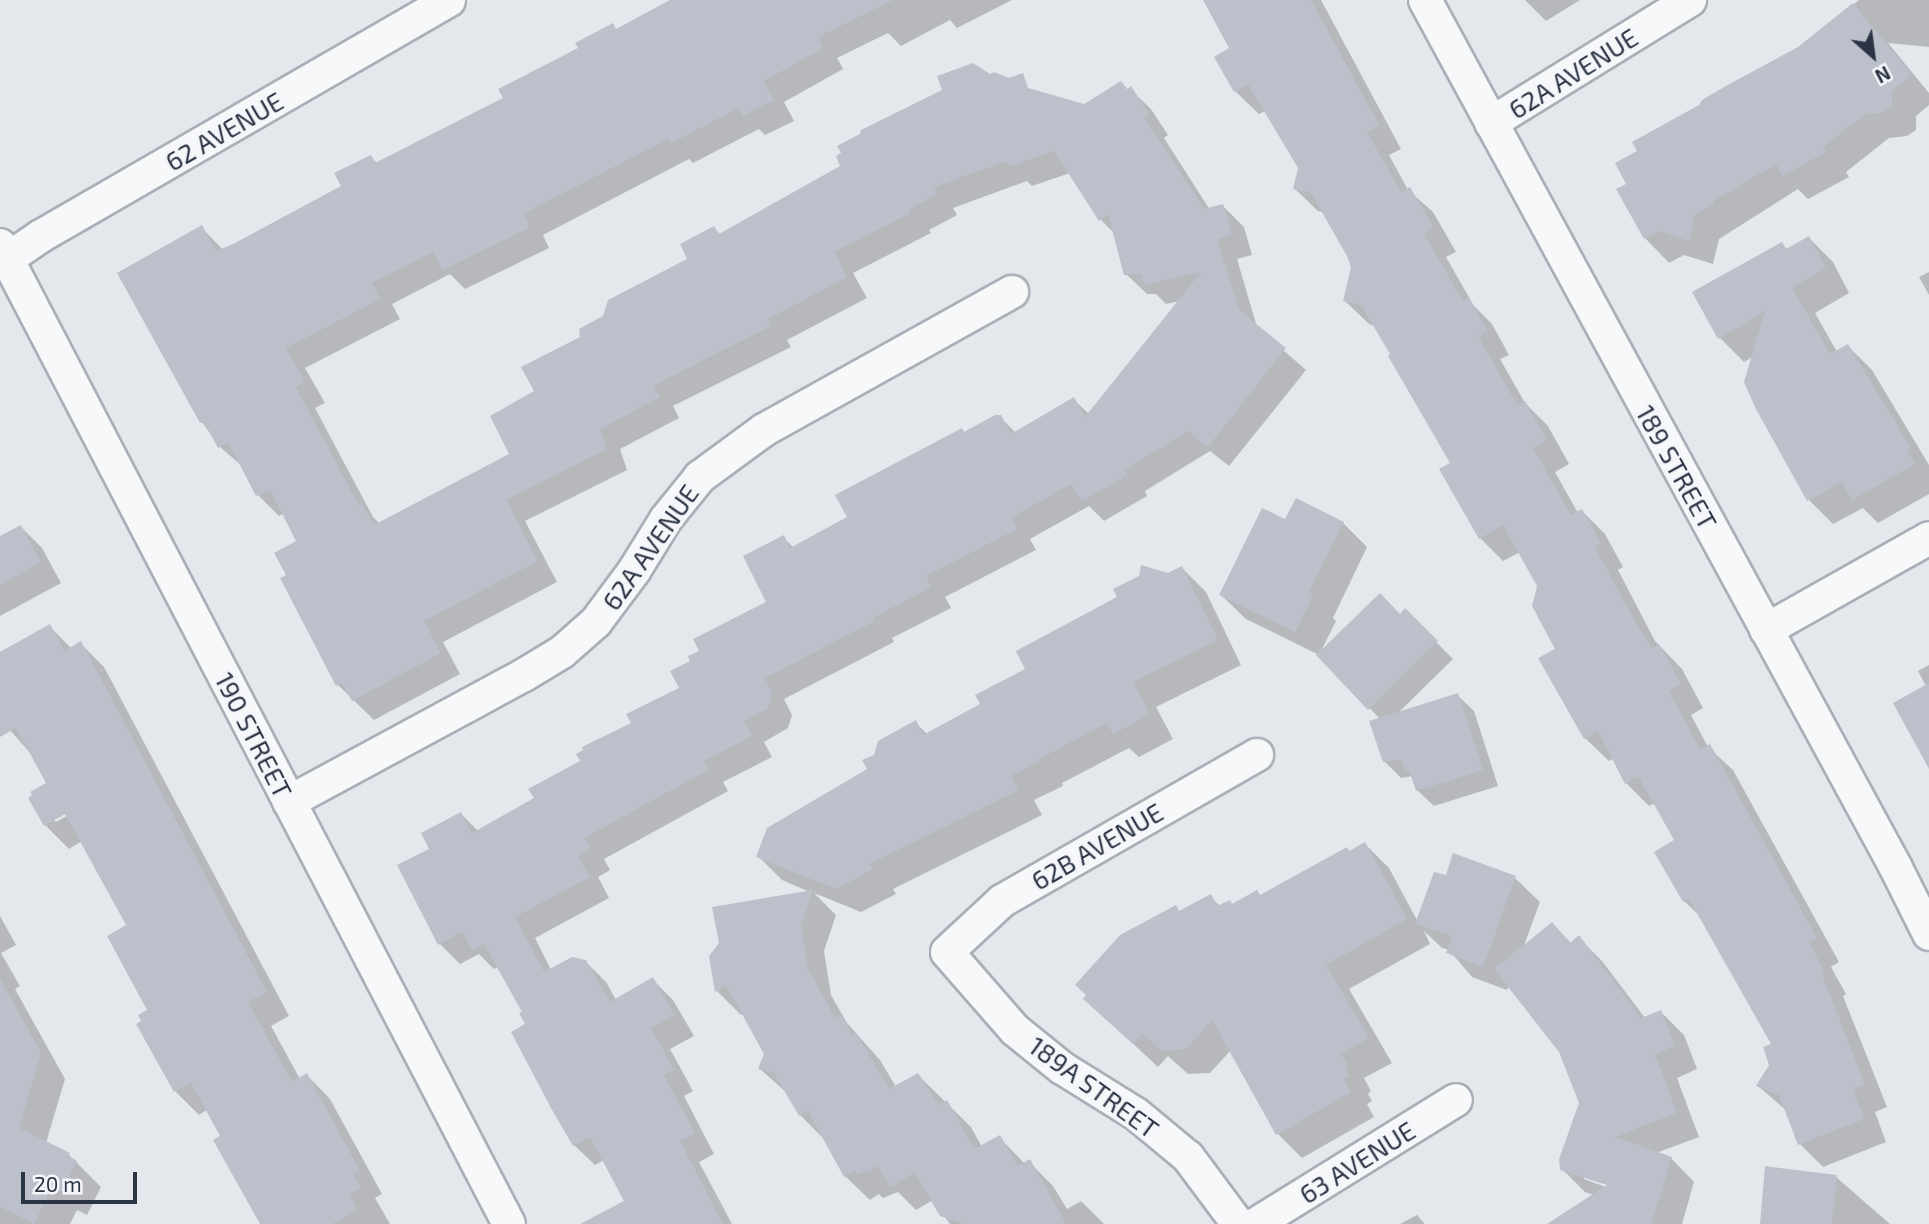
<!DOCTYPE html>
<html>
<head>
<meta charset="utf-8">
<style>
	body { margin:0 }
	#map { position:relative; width:1929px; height:1224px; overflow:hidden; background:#e4e7ec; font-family:"Exo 2",sans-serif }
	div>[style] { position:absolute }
	.shadow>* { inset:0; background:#0003 }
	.building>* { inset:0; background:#bbc0ca }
	.roads { filter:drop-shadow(2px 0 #a9aeb7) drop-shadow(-2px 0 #a9aeb7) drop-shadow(0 2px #a9aeb7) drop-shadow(0 -2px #a9aeb7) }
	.street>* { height:32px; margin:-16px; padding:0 16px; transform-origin:16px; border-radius:16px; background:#f7f8fa }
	span { translate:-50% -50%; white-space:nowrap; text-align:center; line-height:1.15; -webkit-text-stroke:7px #f4f6f9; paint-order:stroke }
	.street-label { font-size:26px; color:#2b3445 }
	.north { position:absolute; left:1838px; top:21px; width:70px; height:70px; -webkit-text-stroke:5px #f4f6f9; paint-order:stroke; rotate:152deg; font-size:19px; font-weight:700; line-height:28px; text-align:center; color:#2b3445 }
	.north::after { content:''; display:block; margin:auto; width:24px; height:32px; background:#2b3445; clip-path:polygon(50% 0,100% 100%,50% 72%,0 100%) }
	.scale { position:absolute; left:21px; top:1172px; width:116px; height:32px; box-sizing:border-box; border:4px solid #2b3445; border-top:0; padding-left:9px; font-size:21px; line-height:24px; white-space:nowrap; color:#2b3445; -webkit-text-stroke:5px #f4f6f9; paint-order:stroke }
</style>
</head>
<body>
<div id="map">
	<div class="shadow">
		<i style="clip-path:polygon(674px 0,1012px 0,957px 28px,950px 20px,901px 46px,888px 33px,837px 58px,843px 69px,784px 102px,794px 121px,765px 135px,759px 129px,693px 163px,689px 159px,543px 235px,549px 248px,465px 289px,450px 274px,392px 304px,400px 319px,305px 368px,325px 403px,315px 408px,373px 517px,380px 524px,511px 454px,536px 392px,582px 338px,605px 317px,689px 259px,714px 228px,721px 235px,1069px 126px,1084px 106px,1130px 89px,1151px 109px,1168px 135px,1164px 138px,1210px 210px,1223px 206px,1244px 227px,1252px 255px,1237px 259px,1257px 327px,1306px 370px,1229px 466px,1210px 451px,1145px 491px,1147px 496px,1104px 521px,1089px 506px,1030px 539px,1036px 550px,945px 597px,951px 608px,892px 638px,894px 642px,784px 699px,792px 715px,788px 728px,764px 742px,772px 757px,723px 782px,728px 791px,604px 859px,610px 870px,598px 877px,609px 898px,535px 938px,551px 970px,585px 961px,606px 982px,616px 1000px,652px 979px,673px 1000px,694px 1036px,670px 1049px,693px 1091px,684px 1096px,714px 1154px,699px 1162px,732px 1224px,616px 1224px,626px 1201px,604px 1160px,595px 1165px,574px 1145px,524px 1013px,498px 967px,494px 969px,479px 954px,460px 964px,440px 944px,431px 849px,461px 814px,479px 832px,536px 799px,681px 688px,692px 661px,769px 602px,783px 537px,794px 548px,849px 518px,965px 433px,1000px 417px,1016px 433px,1073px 399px,1090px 415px,1180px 301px,1166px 304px,1156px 294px,1147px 294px,1126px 274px,1116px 235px,1100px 219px,1070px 173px,1032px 186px,1027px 181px,953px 208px,957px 215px,929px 230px,931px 233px,853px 273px,867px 298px,787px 340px,791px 347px,673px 406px,679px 418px,620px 449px,627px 470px,525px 521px,557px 582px,443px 642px,460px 674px,374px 720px,338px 685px,289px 576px,298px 541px,284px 513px,279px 516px,258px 495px,242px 466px,220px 447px,202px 422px,201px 227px,223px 250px,343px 187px,371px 157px,378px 164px,505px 99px,617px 30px)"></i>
		<i style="clip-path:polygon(1204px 0,1321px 0,1401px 149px,1389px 155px,1408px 190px,1433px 212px,1456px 252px,1446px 257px,1474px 306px,1492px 324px,1509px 355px,1500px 359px,1525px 403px,1548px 426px,1569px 464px,1555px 472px,1578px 513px,1582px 511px,1605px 534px,1623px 567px,1618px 570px,1655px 641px,1682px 669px,1703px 708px,1691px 715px,1708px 747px,1733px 770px,1839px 962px,1831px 967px,1846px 994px,1843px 996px,1887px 1107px,1875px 1112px,1886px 1142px,1823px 1167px,1800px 1144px,1787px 1111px,1758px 1086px,1771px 1066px,1774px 1045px,1702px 918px,1684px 901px,1676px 841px,1655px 803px,1649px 806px,1626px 783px,1614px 758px,1609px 761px,1585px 738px,1539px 586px,1520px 552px,1503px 561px,1480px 538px,1452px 464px,1393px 355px,1375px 326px,1369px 324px,1345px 301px,1353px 267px,1325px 213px,1318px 211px,1294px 188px,1300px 167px,1265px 111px,1259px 114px,1235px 91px,1232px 49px)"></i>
		<i style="clip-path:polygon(1525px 0,1580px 0,1546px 21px)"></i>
		<i style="clip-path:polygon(1859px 0,1929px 0,1929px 47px,1888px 43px,1929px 93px,1929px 105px,1916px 116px,1916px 130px,1907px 136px,1889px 138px,1846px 172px,1849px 177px,1808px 199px,1798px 189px,1719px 239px,1713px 264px,1684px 255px,1669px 263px,1645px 238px,1628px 184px)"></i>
		<i style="clip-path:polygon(1809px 238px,1833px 262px,1849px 293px,1815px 313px,1837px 352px,1848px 346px,1872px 370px,1929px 465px,1929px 494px,1878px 523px,1863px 508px,1833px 524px,1809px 500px,1746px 382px,1754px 356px,1744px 362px,1720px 338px,1782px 244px,1788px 250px)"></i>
		<i style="clip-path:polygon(1929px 272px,1929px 295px,1919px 277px)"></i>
		<i style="clip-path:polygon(1286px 521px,1343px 523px,1367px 547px,1333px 618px,1336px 621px,1320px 653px,1400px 616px,1405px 611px,1453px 659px,1397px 714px,1457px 695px,1474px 711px,1498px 786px,1434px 806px,1417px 790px,1413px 776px,1401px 778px,1384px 761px,1380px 719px,1319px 655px,1246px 619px,1221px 595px)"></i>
		<i style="clip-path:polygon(21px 527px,42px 548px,61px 583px,0 616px,0 538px)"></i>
		<i style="clip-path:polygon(1182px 568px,1206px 592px,1241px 665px,1156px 707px,1173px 739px,1139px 757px,1129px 748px,1062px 783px,1063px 786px,1034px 800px,1042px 815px,893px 889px,896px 894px,861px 912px,814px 893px,836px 915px,824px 951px,831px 995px,847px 1023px,880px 1060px,896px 1087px,918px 1075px,971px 1127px,982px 1147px,1000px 1138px,1025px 1164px,1029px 1162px,1053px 1186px,1067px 1209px,1081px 1201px,1104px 1224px,950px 1224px,933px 1200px,916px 1210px,898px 1192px,883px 1198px,879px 1194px,870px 1200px,845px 1176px,825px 1140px,800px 1115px,788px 1094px,760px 1069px,766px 1054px,744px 1013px,741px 1015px,717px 991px,810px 892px,782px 880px,758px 856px,869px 770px,875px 756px,915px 722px,927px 734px,982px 705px,1027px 669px)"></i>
		<i style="clip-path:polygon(evenodd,49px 626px,72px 649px,81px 644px,104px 667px,289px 1016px,271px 1026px,300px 1079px,307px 1075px,330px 1099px,382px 1194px,375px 1198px,390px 1224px,262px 1224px,208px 1109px,199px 1115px,175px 1091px,143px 1021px,150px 1011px,128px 926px,82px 841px,69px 849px,45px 825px,49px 784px,33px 756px,0 719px,0 654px,49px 626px,72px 808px,74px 812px,56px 822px,53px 819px,72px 808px)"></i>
		<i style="clip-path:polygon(1929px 665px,1929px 766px,1926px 686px,1918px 671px)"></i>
		<i style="clip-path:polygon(evenodd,1365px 844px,1389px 868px,1418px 922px,1447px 877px,1454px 855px,1515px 878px,1540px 902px,1523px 948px,1552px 924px,1572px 944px,1579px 938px,1602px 961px,1645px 1018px,1661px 1012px,1684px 1035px,1697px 1069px,1677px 1078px,1699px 1137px,1656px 1153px,1671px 1158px,1694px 1182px,1682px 1224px,1551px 1224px,1594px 1195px,1585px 1192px,1562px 1169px,1580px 1103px,1560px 1052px,1509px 986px,1507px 990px,1472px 977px,1449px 950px,1442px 948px,1424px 931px,1430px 944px,1349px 989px,1392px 1063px,1364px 1078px,1371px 1091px,1368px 1094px,1372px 1101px,1367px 1104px,1374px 1117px,1302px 1158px,1278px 1134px,1231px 1050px,1210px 1073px,1188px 1074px,1168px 1056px,1158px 1067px,1085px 999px,1175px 907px,1180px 912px,1210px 896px,1221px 907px,1261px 896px,1365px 844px,1584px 1176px,1615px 1186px,1614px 1190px,1584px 1179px,1584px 1176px)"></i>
		<i style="clip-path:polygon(0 916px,16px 945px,1px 953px,20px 986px,15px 989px,65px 1079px,46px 1143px,69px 1155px,101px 1187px,87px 1215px,77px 1210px,70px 1224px,0 1224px)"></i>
		<i style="clip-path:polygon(1836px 1177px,1890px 1224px,1769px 1224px)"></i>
		<i style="clip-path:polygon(1417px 1215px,1425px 1224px,1400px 1224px)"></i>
	</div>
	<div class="building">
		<i style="clip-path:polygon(670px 0,893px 0,818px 37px,823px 48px,764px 81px,774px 100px,743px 116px,739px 108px,671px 143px,668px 139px,523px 214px,530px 227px,443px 270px,433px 252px,372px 283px,380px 299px,286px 348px,305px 382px,296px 387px,359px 506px,362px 504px,374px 525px,509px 454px,490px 416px,534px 391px,521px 367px,580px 337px,579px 329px,603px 316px,608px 300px,687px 259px,680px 244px,714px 226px,719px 234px,840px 166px,836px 156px,841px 153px,837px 146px,860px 134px,861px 130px,942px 90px,937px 76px,973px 63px,990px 74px,994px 72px,1009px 78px,1023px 73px,1028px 88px,1084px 104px,1121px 81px,1127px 89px,1131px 86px,1149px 114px,1144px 117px,1204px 209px,1223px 204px,1232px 234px,1217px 239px,1239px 310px,1286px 348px,1208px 447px,1188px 431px,1125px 470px,1127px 475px,1082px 501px,1071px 484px,1011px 518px,1017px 529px,926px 576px,931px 587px,873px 618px,875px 621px,765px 678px,772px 693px,768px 708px,744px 721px,752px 736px,704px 761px,708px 770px,584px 838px,590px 848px,578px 856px,590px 877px,515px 917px,544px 972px,572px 957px,586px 960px,610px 1002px,653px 977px,674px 1015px,651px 1028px,674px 1070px,664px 1075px,695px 1133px,680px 1141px,723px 1224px,580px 1224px,624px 1201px,590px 1137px,573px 1146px,551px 1108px,511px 1032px,525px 1024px,519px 1013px,522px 1012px,484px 944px,472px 950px,462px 932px,438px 945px,397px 865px,429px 849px,421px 833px,461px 812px,472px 833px,534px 798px,528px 789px,580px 761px,576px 754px,583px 750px,582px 747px,631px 723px,626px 714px,679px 688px,670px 671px,690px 661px,688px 656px,699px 651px,693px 639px,766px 602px,743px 556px,784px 535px,790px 548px,847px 517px,835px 495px,962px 428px,964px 432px,995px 415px,1001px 415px,1011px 434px,1074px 397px,1085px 417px,1201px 272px,1144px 285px,1141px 274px,1124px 275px,1108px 214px,1099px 221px,1054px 151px,1010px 167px,1007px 161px,934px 187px,938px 194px,910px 209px,911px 213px,834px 252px,847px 277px,768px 319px,771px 326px,654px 385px,660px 397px,600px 429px,607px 449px,506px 500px,538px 561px,424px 621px,441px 653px,352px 701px,342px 683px,336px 686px,280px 578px,286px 575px,274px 553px,296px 541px,270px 490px,256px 496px,228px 442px,218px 448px,204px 422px,200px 423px,117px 273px,202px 225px,216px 251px,233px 244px,341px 186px,334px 173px,371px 155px,375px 163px,503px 98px,498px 89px,578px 48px,575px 43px,613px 23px,616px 29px)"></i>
		<i style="clip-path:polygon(1203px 0,1311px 0,1379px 125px,1367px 132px,1401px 192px,1410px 187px,1434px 228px,1424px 234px,1463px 301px,1469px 298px,1487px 331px,1478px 336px,1517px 405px,1525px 401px,1547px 440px,1533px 448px,1571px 515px,1582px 509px,1601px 543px,1595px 547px,1632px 616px,1652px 648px,1659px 644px,1681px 684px,1669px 691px,1700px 749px,1710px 744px,1817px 938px,1809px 943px,1824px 970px,1821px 972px,1865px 1084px,1853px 1089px,1864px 1119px,1798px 1145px,1779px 1095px,1756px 1086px,1769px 1065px,1763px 1047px,1771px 1044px,1689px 899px,1683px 902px,1654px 852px,1674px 840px,1638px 776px,1625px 784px,1598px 731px,1584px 739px,1538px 658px,1555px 649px,1532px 606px,1537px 586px,1503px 525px,1479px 539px,1439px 469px,1450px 463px,1388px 356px,1390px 354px,1361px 305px,1343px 301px,1351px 267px,1347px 256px,1311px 193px,1293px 189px,1298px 168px,1248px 84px,1234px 92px,1214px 57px,1229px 48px)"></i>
		<i style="clip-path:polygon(1853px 3px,1912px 75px,1892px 91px,1892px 105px,1882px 113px,1865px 114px,1823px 147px,1826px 152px,1783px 176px,1776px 164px,1713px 201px,1715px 204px,1695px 214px,1689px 241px,1659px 231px,1644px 239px,1616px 189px,1626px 184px,1615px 163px,1637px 151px,1632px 142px,1699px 105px,1702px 100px,1724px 87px,1798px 47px)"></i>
		<i style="clip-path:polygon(1809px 236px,1826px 268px,1792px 288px,1830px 354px,1848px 344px,1911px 448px,1907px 450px,1915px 464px,1852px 500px,1842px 482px,1807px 501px,1756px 409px,1744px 382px,1765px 311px,1718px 339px,1692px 292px,1782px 242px,1786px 249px)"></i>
		<i style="clip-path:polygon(1296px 498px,1344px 522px,1309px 592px,1313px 596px,1295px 632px,1219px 595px,1262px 508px,1285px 519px)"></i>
		<i style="clip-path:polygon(21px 525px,41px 562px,0 585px,0 536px)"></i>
		<i style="clip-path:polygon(1141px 565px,1168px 573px,1182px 566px,1218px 640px,1133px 682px,1150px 714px,1113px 734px,1107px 723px,1039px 759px,1040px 761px,1011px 776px,1019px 790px,870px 864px,873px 869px,836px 889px,756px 857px,767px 828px,867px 769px,862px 760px,874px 755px,878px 741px,916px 720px,923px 735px,980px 704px,975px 695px,1025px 669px,1016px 651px,1117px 597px,1113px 589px,1139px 576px)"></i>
		<i style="clip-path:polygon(1380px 593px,1400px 614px,1405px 608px,1438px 641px,1368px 710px,1316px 655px)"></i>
		<i style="clip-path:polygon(50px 624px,65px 651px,81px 641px,267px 992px,248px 1002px,292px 1082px,307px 1073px,360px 1171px,353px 1174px,361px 1188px,350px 1194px,358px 1210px,332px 1224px,260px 1224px,213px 1140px,220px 1136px,191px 1083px,174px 1092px,136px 1024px,141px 1021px,138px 1015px,147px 1010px,107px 936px,126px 925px,65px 814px,44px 826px,28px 798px,32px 795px,30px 792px,46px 783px,16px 728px,0 737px,0 652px)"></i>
		<i style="clip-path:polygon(1929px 683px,1929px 769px,1893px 703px)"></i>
		<i style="clip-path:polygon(1458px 693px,1483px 770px,1416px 791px,1409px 770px,1405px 771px,1401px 760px,1383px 762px,1369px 721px)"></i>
		<i style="clip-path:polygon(1365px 842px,1407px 919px,1326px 965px,1369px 1038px,1341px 1054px,1348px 1066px,1345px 1069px,1349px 1076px,1344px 1079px,1351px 1092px,1276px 1135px,1212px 1020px,1186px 1049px,1162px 1051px,1142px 1033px,1133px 1044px,1083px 999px,1086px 995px,1075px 985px,1120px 935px,1176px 905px,1179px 911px,1211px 894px,1217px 906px,1230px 900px,1232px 904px,1257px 890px,1260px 895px,1347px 847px,1349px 851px)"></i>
		<i style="clip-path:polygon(1453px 853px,1516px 876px,1483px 967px,1446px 953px,1452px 936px,1415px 924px,1434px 872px,1446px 875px)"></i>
		<i style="clip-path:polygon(813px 890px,801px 926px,808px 969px,835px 1018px,841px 1015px,853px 1035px,856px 1033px,889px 1089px,918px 1073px,939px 1105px,947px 1100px,974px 1149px,1000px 1135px,1018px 1166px,1030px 1159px,1066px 1224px,965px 1224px,940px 1216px,915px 1173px,890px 1187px,878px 1166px,866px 1173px,865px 1171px,857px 1175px,855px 1170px,844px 1177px,808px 1111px,799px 1116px,774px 1073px,758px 1069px,764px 1054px,726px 985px,715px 992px,709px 956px,719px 943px,712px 907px)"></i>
		<i style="clip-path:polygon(1552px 922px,1570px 943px,1579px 935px,1641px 1018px,1661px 1010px,1675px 1046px,1655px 1054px,1677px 1113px,1615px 1137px,1672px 1157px,1651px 1224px,1547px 1224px,1607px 1185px,1560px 1170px,1559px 1159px,1579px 1103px,1559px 1052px,1494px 969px)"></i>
		<i style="clip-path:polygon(0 979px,41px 1053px,19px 1128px,70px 1153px,68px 1156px,77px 1161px,62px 1192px,52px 1187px,34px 1224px,0 1207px)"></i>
		<i style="clip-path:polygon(1765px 1166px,1837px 1175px,1832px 1224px,1760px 1224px)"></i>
	</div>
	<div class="roads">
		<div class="street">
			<i style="left:1425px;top:0;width:985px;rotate:61.51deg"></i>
			<i style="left:1895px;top:866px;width:76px;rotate:63.4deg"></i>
			<i style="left:1491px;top:123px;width:234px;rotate:-31.7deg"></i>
			<i style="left:0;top:245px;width:1103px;rotate:62.53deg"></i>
			<i style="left:0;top:264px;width:50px;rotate:-34.3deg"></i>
			<i style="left:41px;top:236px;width:471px;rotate:-30deg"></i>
			<i style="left:1766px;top:630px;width:187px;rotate:-29.4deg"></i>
			<i style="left:289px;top:802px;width:267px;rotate:-28.4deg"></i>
			<i style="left:524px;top:675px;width:44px;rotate:-31.2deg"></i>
			<i style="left:562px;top:652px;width:45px;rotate:-41.4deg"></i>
			<i style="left:596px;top:622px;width:64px;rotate:-53.3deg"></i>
			<i style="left:634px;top:571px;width:61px;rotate:-58.4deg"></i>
			<i style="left:666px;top:519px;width:54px;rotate:-51deg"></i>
			<i style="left:700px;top:477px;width:79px;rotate:-36.3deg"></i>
			<i style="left:764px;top:430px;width:284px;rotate:-29.1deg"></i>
			<i style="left:1238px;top:1224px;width:84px;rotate:-126.7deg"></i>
			<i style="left:1188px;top:1157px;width:67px;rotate:-140.4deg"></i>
			<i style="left:1136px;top:1114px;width:87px;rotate:-148.1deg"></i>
			<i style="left:1062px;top:1068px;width:60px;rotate:-141deg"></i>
			<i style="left:1015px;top:1030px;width:103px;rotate:-131.1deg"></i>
			<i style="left:947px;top:952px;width:75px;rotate:-42.8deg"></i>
			<i style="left:1002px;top:901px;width:294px;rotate:-29.8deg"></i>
			<i style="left:1256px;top:1224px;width:235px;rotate:-31.8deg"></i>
		</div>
	</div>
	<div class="street-label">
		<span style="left:1573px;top:73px;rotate:-32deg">62A AVENUE</span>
		<span style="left:224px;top:131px;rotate:-30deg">62 AVENUE</span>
		<span style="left:1677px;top:467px;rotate:61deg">189 STREET</span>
		<span style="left:650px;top:547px;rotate:-55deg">62A AVENUE</span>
		<span style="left:254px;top:735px;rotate:63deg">190 STREET</span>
		<span style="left:1097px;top:846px;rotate:-30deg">62B AVENUE</span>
		<span style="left:1094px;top:1087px;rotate:36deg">189A STREET</span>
		<span style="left:1357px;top:1162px;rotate:-32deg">63 AVENUE</span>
	</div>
	<div class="north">N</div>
	<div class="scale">20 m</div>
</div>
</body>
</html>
